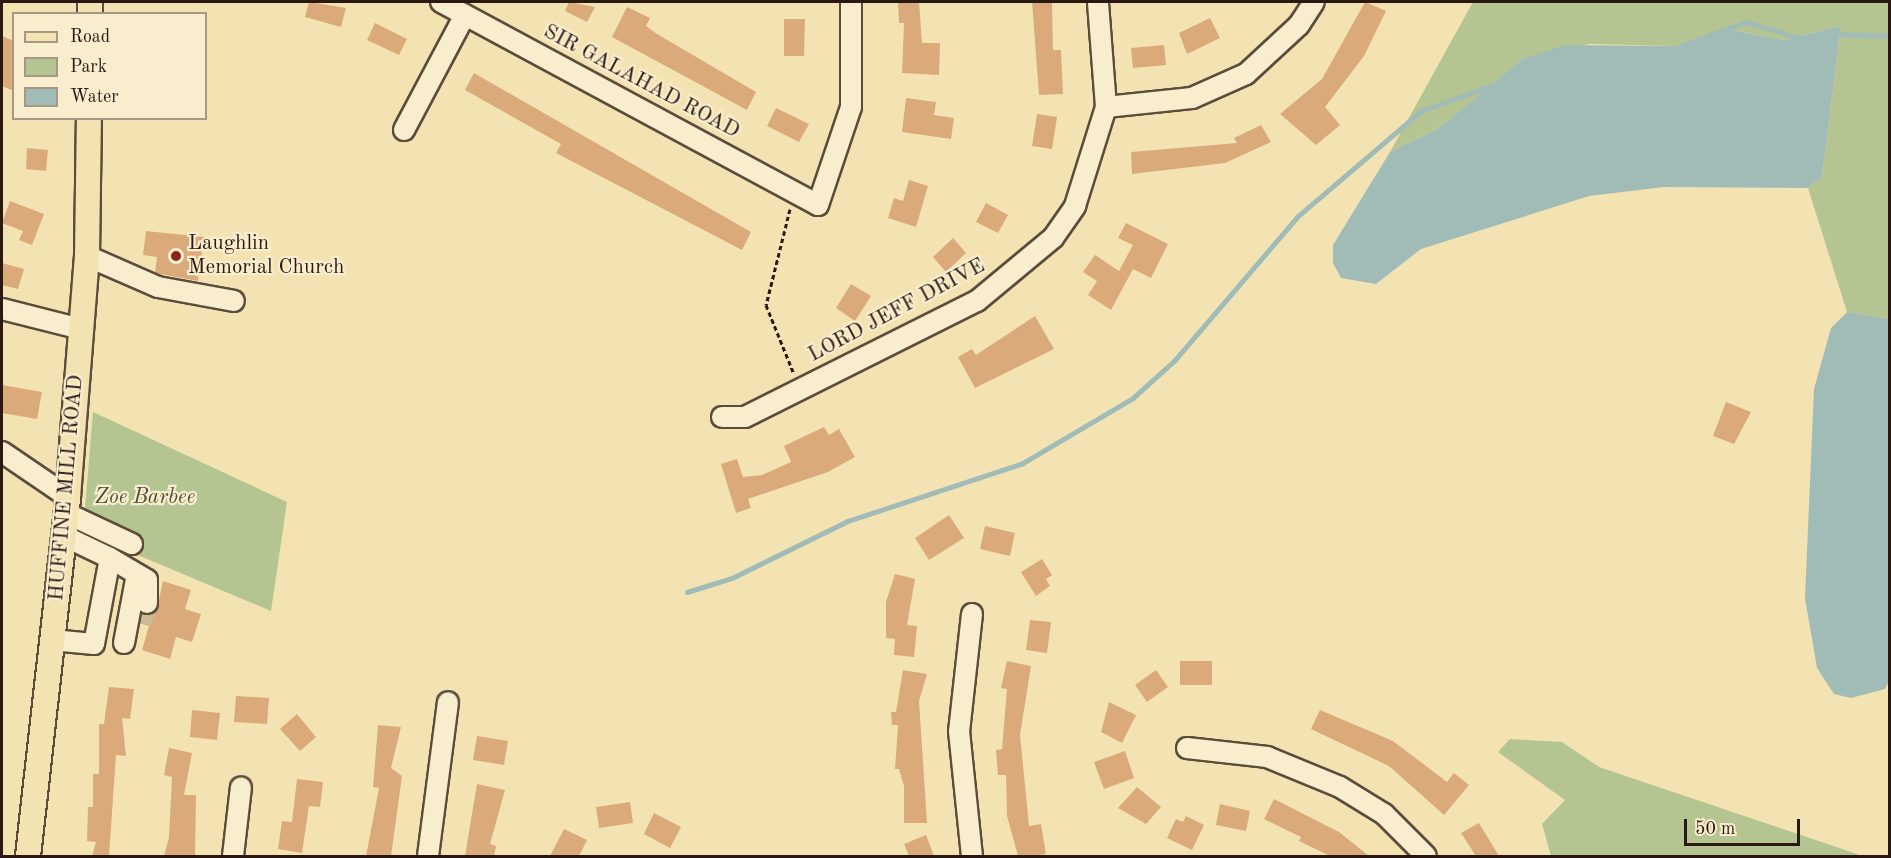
<!DOCTYPE html>
<html>
<head>
<meta charset="utf-8">
<style>
	body { margin:0 }
	#map { position:relative; width:1891px; height:858px; overflow:hidden; background:#f4e3b2; font-family:"Old Standard TT",serif }
	div>[style] { position:absolute }
	.green>* { inset:0; background:#b5c591 }
	.water>* { inset:0; background:#a1bbb7 }
	.stream>* { height:4.5px; margin:-2.25px; padding:0 2.25px; transform-origin:2.25px; border-radius:2.25px; background:#a1bbb7 }
	.building>* { inset:0; background:#dbaa7b }
	.minor-tunnel>* { height:20px; margin-top:-10px; transform-origin:0; background:repeating-linear-gradient(90deg,#ccbb92 0 20px,transparent 0 30px) }
	.path>* { height:3px; margin-top:-1.5px; transform-origin:0; background:repeating-linear-gradient(90deg,#2a1913 0 4.5px,transparent 0 7.5px) }
	.roads { filter:drop-shadow(2px 0 #5c4c3b) drop-shadow(-2px 0 #5c4c3b) drop-shadow(0 2px #5c4c3b) drop-shadow(0 -2px #5c4c3b) }
	.minor>* { height:20px; margin:-10px; padding:0 10px; transform-origin:10px; border-radius:10px; background:#f8edcd }
	.major>* { height:24px; margin:-12px; padding:0 12px; transform-origin:12px; border-radius:12px; background:#f4e3b2 }
	.dots>* { width:16px; height:16px; translate:-50% -50%; box-sizing:border-box; border:3px solid #f8edcd; border-radius:50% }
	span { translate:-50% -50%; white-space:nowrap; text-align:center; line-height:1.15; -webkit-text-stroke:4.5px #f8edcd; paint-order:stroke }
	.street-label { font-size:21px; color:#2a1913 }
	.poi-label { font-size:21px; color:#2a1913 }
	.left { translate:0 -50%; text-align:left }
	.park-label { font-size:21px; color:#544d39; font-style:italic }
	.frame { position:absolute; inset:0; border:3px solid #2a1913; pointer-events:none }
	.legend { position:absolute; left:12px; top:12px; width:195px; height:108px; box-sizing:border-box; background:#f8edcd; border:2px solid #a69883; margin:0; padding:8px 10px; list-style:none; font-size:18px; color:#2a1913 }
	.legend li { display:flex; align-items:center; gap:12px; height:30px }
	.legend b { width:30px; border:2px solid #a69883 }
	.scale { position:absolute; left:1684px; top:819px; width:116px; height:27px; box-sizing:border-box; border:3px solid #2a1913; border-top:0; padding-left:8px; font-size:18px; line-height:21px; white-space:nowrap; color:#2a1913; -webkit-text-stroke:4px #f8edcd; paint-order:stroke }
</style>
</head>
<body>
<div id="map">
	<div class="green">
		<i style="clip-path:polygon(1473px 2px,1889px 2px,1889px 319px,1847px 312px,1808px 188px,1822px 177px,1841px 26px,1784px 40px,1731px 30px,1679px 46px,1589px 44px,1522px 59px,1439px 128px,1390px 152px)"></i>
		<i style="clip-path:polygon(93px 412px,287px 502px,271px 611px,83px 532px)"></i>
		<i style="clip-path:polygon(1510px 739px,1562px 742px,1599px 767px,1863px 856px,1551px 856px,1542px 824px,1565px 800px,1498px 752px)"></i>
	</div>
	<div class="water">
		<i style="clip-path:polygon(1841px 26px,1822px 177px,1808px 188px,1664px 187px,1589px 196px,1421px 249px,1376px 284px,1341px 278px,1333px 263px,1333px 245px,1390px 152px,1439px 128px,1522px 59px,1565px 45px,1679px 46px,1731px 30px,1784px 40px)"></i>
		<i style="clip-path:polygon(1847px 312px,1890px 319px,1889px 681px,1885px 689px,1851px 698px,1834px 694px,1817px 668px,1805px 598px,1814px 389px,1831px 328px)"></i>
	</div>
	<div class="stream">
		<i style="left:1835px;top:34px;width:55px;rotate:2.1deg"></i>
		<i style="left:1680px;top:46px;width:70px;rotate:-20deg"></i>
		<i style="left:1746px;top:22px;width:56px;rotate:16.5deg"></i>
		<i style="left:687px;top:592px;width:47px;rotate:-17.3deg"></i>
		<i style="left:732px;top:578px;width:129px;rotate:-26.2deg"></i>
		<i style="left:848px;top:521px;width:184px;rotate:-18.3deg"></i>
		<i style="left:1023px;top:463px;width:128px;rotate:-30.6deg"></i>
		<i style="left:1133px;top:398px;width:57px;rotate:-42.1deg"></i>
		<i style="left:1175px;top:360px;width:188px;rotate:-49.5deg"></i>
		<i style="left:1297px;top:217px;width:163px;rotate:-40.5deg"></i>
		<i style="left:1421px;top:111px;width:77px;rotate:-19.9deg"></i>
	</div>
	<div class="building">
		<i style="clip-path:polygon(309px 2px,346px 8px,341px 27px,305px 17px)"></i>
		<i style="clip-path:polygon(569px 2px,595px 7px,587px 22px,565px 11px)"></i>
		<i style="clip-path:polygon(898px 2px,919px 2px,922px 43px,940px 43px,939px 75px,902px 73px,904px 23px,899px 23px)"></i>
		<i style="clip-path:polygon(1032px 2px,1052px 2px,1053px 50px,1061px 50px,1063px 94px,1039px 95px)"></i>
		<i style="clip-path:polygon(1365px 2px,1386px 11px,1364px 56px,1325px 107px,1340px 125px,1316px 145px,1280px 114px,1322px 79px)"></i>
		<i style="clip-path:polygon(627px 7px,650px 18px,646px 26px,657px 34px,756px 92px,747px 110px,612px 37px)"></i>
		<i style="clip-path:polygon(1210px 18px,1220px 38px,1187px 54px,1179px 33px)"></i>
		<i style="clip-path:polygon(784px 19px,805px 19px,804px 56px,784px 56px)"></i>
		<i style="clip-path:polygon(375px 23px,407px 39px,399px 55px,367px 40px)"></i>
		<i style="clip-path:polygon(2px 36px,14px 41px,14px 91px,2px 86px)"></i>
		<i style="clip-path:polygon(1164px 45px,1166px 65px,1133px 68px,1131px 48px)"></i>
		<i style="clip-path:polygon(474px 73px,751px 232px,742px 250px,556px 153px,561px 144px,465px 90px)"></i>
		<i style="clip-path:polygon(906px 98px,936px 102px,934px 115px,954px 118px,951px 139px,902px 132px)"></i>
		<i style="clip-path:polygon(776px 108px,809px 124px,799px 142px,767px 126px)"></i>
		<i style="clip-path:polygon(1037px 114px,1057px 117px,1052px 149px,1032px 146px)"></i>
		<i style="clip-path:polygon(1261px 125px,1271px 142px,1225px 163px,1132px 174px,1131px 152px,1237px 143px,1234px 138px)"></i>
		<i style="clip-path:polygon(27px 148px,48px 150px,46px 171px,26px 169px)"></i>
		<i style="clip-path:polygon(909px 180px,928px 186px,916px 227px,888px 218px,894px 198px,903px 201px)"></i>
		<i style="clip-path:polygon(10px 201px,44px 214px,32px 245px,19px 240px,23px 231px,2px 223px)"></i>
		<i style="clip-path:polygon(986px 203px,1008px 215px,998px 233px,976px 222px)"></i>
		<i style="clip-path:polygon(1126px 223px,1168px 244px,1151px 278px,1133px 269px,1111px 310px,1088px 295px,1097px 281px,1083px 272px,1095px 255px,1119px 271px,1133px 245px,1118px 238px)"></i>
		<i style="clip-path:polygon(146px 231px,204px 237px,198px 281px,155px 273px,157px 257px,143px 255px)"></i>
		<i style="clip-path:polygon(953px 238px,966px 253px,946px 272px,933px 257px)"></i>
		<i style="clip-path:polygon(2px 263px,24px 269px,18px 289px,2px 285px)"></i>
		<i style="clip-path:polygon(851px 284px,871px 296px,855px 321px,836px 308px)"></i>
		<i style="clip-path:polygon(1035px 316px,1054px 349px,975px 388px,958px 357px,972px 349px,976px 355px)"></i>
		<i style="clip-path:polygon(2px 385px,42px 392px,37px 419px,2px 413px)"></i>
		<i style="clip-path:polygon(1726px 402px,1751px 412px,1734px 444px,1713px 436px)"></i>
		<i style="clip-path:polygon(824px 427px,829px 435px,839px 429px,855px 457px,828px 472px,748px 499px,751px 508px,736px 513px,721px 464px,737px 459px,743px 477px,762px 475px,791px 462px,784px 446px)"></i>
		<i style="clip-path:polygon(949px 515px,964px 538px,929px 560px,915px 538px)"></i>
		<i style="clip-path:polygon(985px 526px,1015px 533px,1010px 556px,980px 549px)"></i>
		<i style="clip-path:polygon(1042px 559px,1052px 575px,1046px 579px,1050px 586px,1036px 596px,1021px 572px)"></i>
		<i style="clip-path:polygon(895px 574px,915px 579px,907px 625px,917px 626px,914px 657px,894px 655px,895px 639px,886px 638px,886px 602px)"></i>
		<i style="clip-path:polygon(163px 581px,191px 590px,185px 609px,201px 614px,192px 642px,176px 637px,170px 659px,142px 650px,149px 626px,140px 623px,142px 614px,157px 609px)"></i>
		<i style="clip-path:polygon(1030px 620px,1051px 622px,1047px 653px,1026px 650px)"></i>
		<i style="clip-path:polygon(1007px 661px,1031px 666px,1020px 735px,1029px 826px,1041px 824px,1046px 854px,1032px 856px,1018px 856px,1007px 816px,1006px 775px,998px 775px,996px 750px,1002px 749px,1007px 689px,1001px 688px)"></i>
		<i style="clip-path:polygon(1180px 661px,1212px 661px,1212px 685px,1180px 685px)"></i>
		<i style="clip-path:polygon(903px 670px,927px 674px,919px 701px,927px 823px,904px 823px,904px 786px,899px 769px,895px 769px,898px 725px,892px 725px,891px 712px,896px 712px)"></i>
		<i style="clip-path:polygon(1156px 670px,1168px 687px,1147px 702px,1135px 685px)"></i>
		<i style="clip-path:polygon(109px 687px,134px 689px,130px 719px,122px 718px,126px 756px,116px 755px,109px 856px,92px 856px,96px 842px,87px 841px,88px 807px,93px 807px,93px 774px,99px 774px,99px 724px,104px 724px)"></i>
		<i style="clip-path:polygon(236px 696px,269px 698px,267px 724px,234px 722px)"></i>
		<i style="clip-path:polygon(1109px 702px,1136px 715px,1122px 743px,1101px 732px)"></i>
		<i style="clip-path:polygon(192px 710px,220px 713px,217px 740px,190px 737px)"></i>
		<i style="clip-path:polygon(1320px 710px,1393px 741px,1447px 782px,1454px 773px,1469px 785px,1444px 815px,1389px 766px,1311px 729px)"></i>
		<i style="clip-path:polygon(297px 714px,316px 737px,300px 751px,280px 729px)"></i>
		<i style="clip-path:polygon(378px 725px,401px 727px,391px 768px,402px 776px,391px 856px,366px 856px,379px 788px,373px 787px)"></i>
		<i style="clip-path:polygon(477px 736px,508px 741px,504px 765px,473px 760px)"></i>
		<i style="clip-path:polygon(169px 748px,192px 753px,184px 795px,196px 795px,195px 856px,164px 856px,169px 837px,172px 777px,164px 775px)"></i>
		<i style="clip-path:polygon(1125px 751px,1134px 778px,1104px 789px,1094px 762px)"></i>
		<i style="clip-path:polygon(297px 779px,323px 782px,320px 807px,309px 806px,302px 853px,278px 849px,282px 821px,292px 822px)"></i>
		<i style="clip-path:polygon(477px 784px,505px 790px,490px 844px,496px 846px,494px 856px,465px 856px)"></i>
		<i style="clip-path:polygon(1137px 787px,1161px 807px,1146px 824px,1118px 808px)"></i>
		<i style="clip-path:polygon(1274px 799px,1339px 832px,1369px 856px,1330px 856px,1299px 841px,1301px 837px,1264px 819px)"></i>
		<i style="clip-path:polygon(630px 802px,633px 823px,599px 828px,596px 807px)"></i>
		<i style="clip-path:polygon(1220px 804px,1250px 811px,1246px 831px,1216px 825px)"></i>
		<i style="clip-path:polygon(654px 813px,681px 827px,670px 848px,644px 834px)"></i>
		<i style="clip-path:polygon(1186px 816px,1204px 825px,1192px 850px,1167px 838px,1176px 819px,1183px 822px)"></i>
		<i style="clip-path:polygon(1479px 823px,1499px 856px,1476px 856px,1461px 833px)"></i>
		<i style="clip-path:polygon(564px 829px,587px 840px,579px 856px,550px 856px)"></i>
		<i style="clip-path:polygon(926px 835px,934px 856px,909px 856px,904px 844px)"></i>
	</div>
	<div class="minor-tunnel">
		<i style="left:141px;top:624px;width:22px;rotate:-74deg"></i>
	</div>
	<div class="path">
		<i style="left:790px;top:209px;width:99px;rotate:104deg"></i>
		<i style="left:766px;top:305px;width:74px;rotate:67.9deg"></i>
		<i style="left:782px;top:856px;width:3px"></i>
	</div>
	<div class="roads">
		<div class="minor">
			<i style="left:441px;top:2px;width:428px;rotate:28.3deg"></i>
			<i style="left:818px;top:205px;width:103px;rotate:-71.4deg"></i>
			<i style="left:851px;top:107px;width:105px;rotate:-90deg"></i>
			<i style="left:1106px;top:107px;width:86px;rotate:-6deg"></i>
			<i style="left:1192px;top:98px;width:59px;rotate:-24deg"></i>
			<i style="left:1246px;top:74px;width:72px;rotate:-42.8deg"></i>
			<i style="left:1299px;top:25px;width:27px;rotate:-57deg"></i>
			<i style="left:404px;top:130px;width:130px;rotate:-62.1deg"></i>
			<i style="left:87px;top:256px;width:77px;rotate:23.6deg"></i>
			<i style="left:158px;top:287px;width:77px;rotate:10.4deg"></i>
			<i style="left:2px;top:309px;width:81px;rotate:14.2deg"></i>
			<i style="left:722px;top:417px;width:23px"></i>
			<i style="left:745px;top:417px;width:259px;rotate:-26.6deg"></i>
			<i style="left:977px;top:301px;width:99px;rotate:-39.7deg"></i>
			<i style="left:1053px;top:238px;width:39px;rotate:-55deg"></i>
			<i style="left:1075px;top:206px;width:104px;rotate:-72.6deg"></i>
			<i style="left:1106px;top:107px;width:105px;rotate:-94.4deg"></i>
			<i style="left:2px;top:452px;width:80px;rotate:34.3deg"></i>
			<i style="left:66px;top:513px;width:73px;rotate:25.2deg"></i>
			<i style="left:110px;top:558px;width:43px;rotate:30.7deg"></i>
			<i style="left:147px;top:580px;width:23px;rotate:90deg"></i>
			<i style="left:972px;top:614px;width:118px;rotate:96.3deg"></i>
			<i style="left:959px;top:731px;width:126px;rotate:84.1deg"></i>
			<i style="left:52px;top:640px;width:42px;rotate:5.4deg"></i>
			<i style="left:94px;top:644px;width:87px;rotate:-79.5deg"></i>
			<i style="left:110px;top:558px;width:51px;rotate:-154.4deg"></i>
			<i style="left:124px;top:643px;width:70px;rotate:-79.3deg"></i>
			<i style="left:1187px;top:748px;width:81px;rotate:6.4deg"></i>
			<i style="left:1267px;top:757px;width:79px;rotate:22.3deg"></i>
			<i style="left:1340px;top:787px;width:52px;rotate:31.5deg"></i>
			<i style="left:1384px;top:814px;width:59px;rotate:45deg"></i>
			<i style="left:233px;top:856px;width:69px;rotate:-83.4deg"></i>
			<i style="left:428px;top:856px;width:155px;rotate:-82.6deg"></i>
		</div>
		<div class="major">
			<i style="left:90px;top:14px;width:12px;rotate:-90deg"></i>
			<i style="left:28px;top:856px;width:361px;rotate:-83.6deg"></i>
			<i style="left:68px;top:497px;width:242px;rotate:-85.5deg"></i>
			<i style="left:87px;top:256px;width:138px;rotate:-89.2deg"></i>
		</div>
	</div>
	<div class="dots">
		<i style="left:176px;top:256px;background:#8f2418"></i>
	</div>
	<div class="street-label">
		<span style="left:641px;top:82px;rotate:28deg">SIR GALAHAD ROAD</span>
		<span style="left:897px;top:311px;rotate:-28deg">LORD JEFF DRIVE</span>
		<span style="left:67px;top:488px;rotate:-85deg">HUFFINE MILL ROAD</span>
	</div>
	<div class="poi-label">
		<span class="left" style="left:188px;top:256px">Laughlin<br>Memorial Church</span>
	</div>
	<div class="park-label">
		<span style="left:145px;top:498px">Zoe Barbee</span>
	</div>
	<div class="frame"></div>
	<ul class="legend">
	<li><b style="height:8px;background:#f4e3b2"></b>Road</li>
	<li><b style="height:16px;background:#b5c591"></b>Park</li>
	<li><b style="height:16px;background:#a1bbb7"></b>Water</li>
	</ul>
	<div class="scale">50 m</div>
</div>
</body>
</html>
